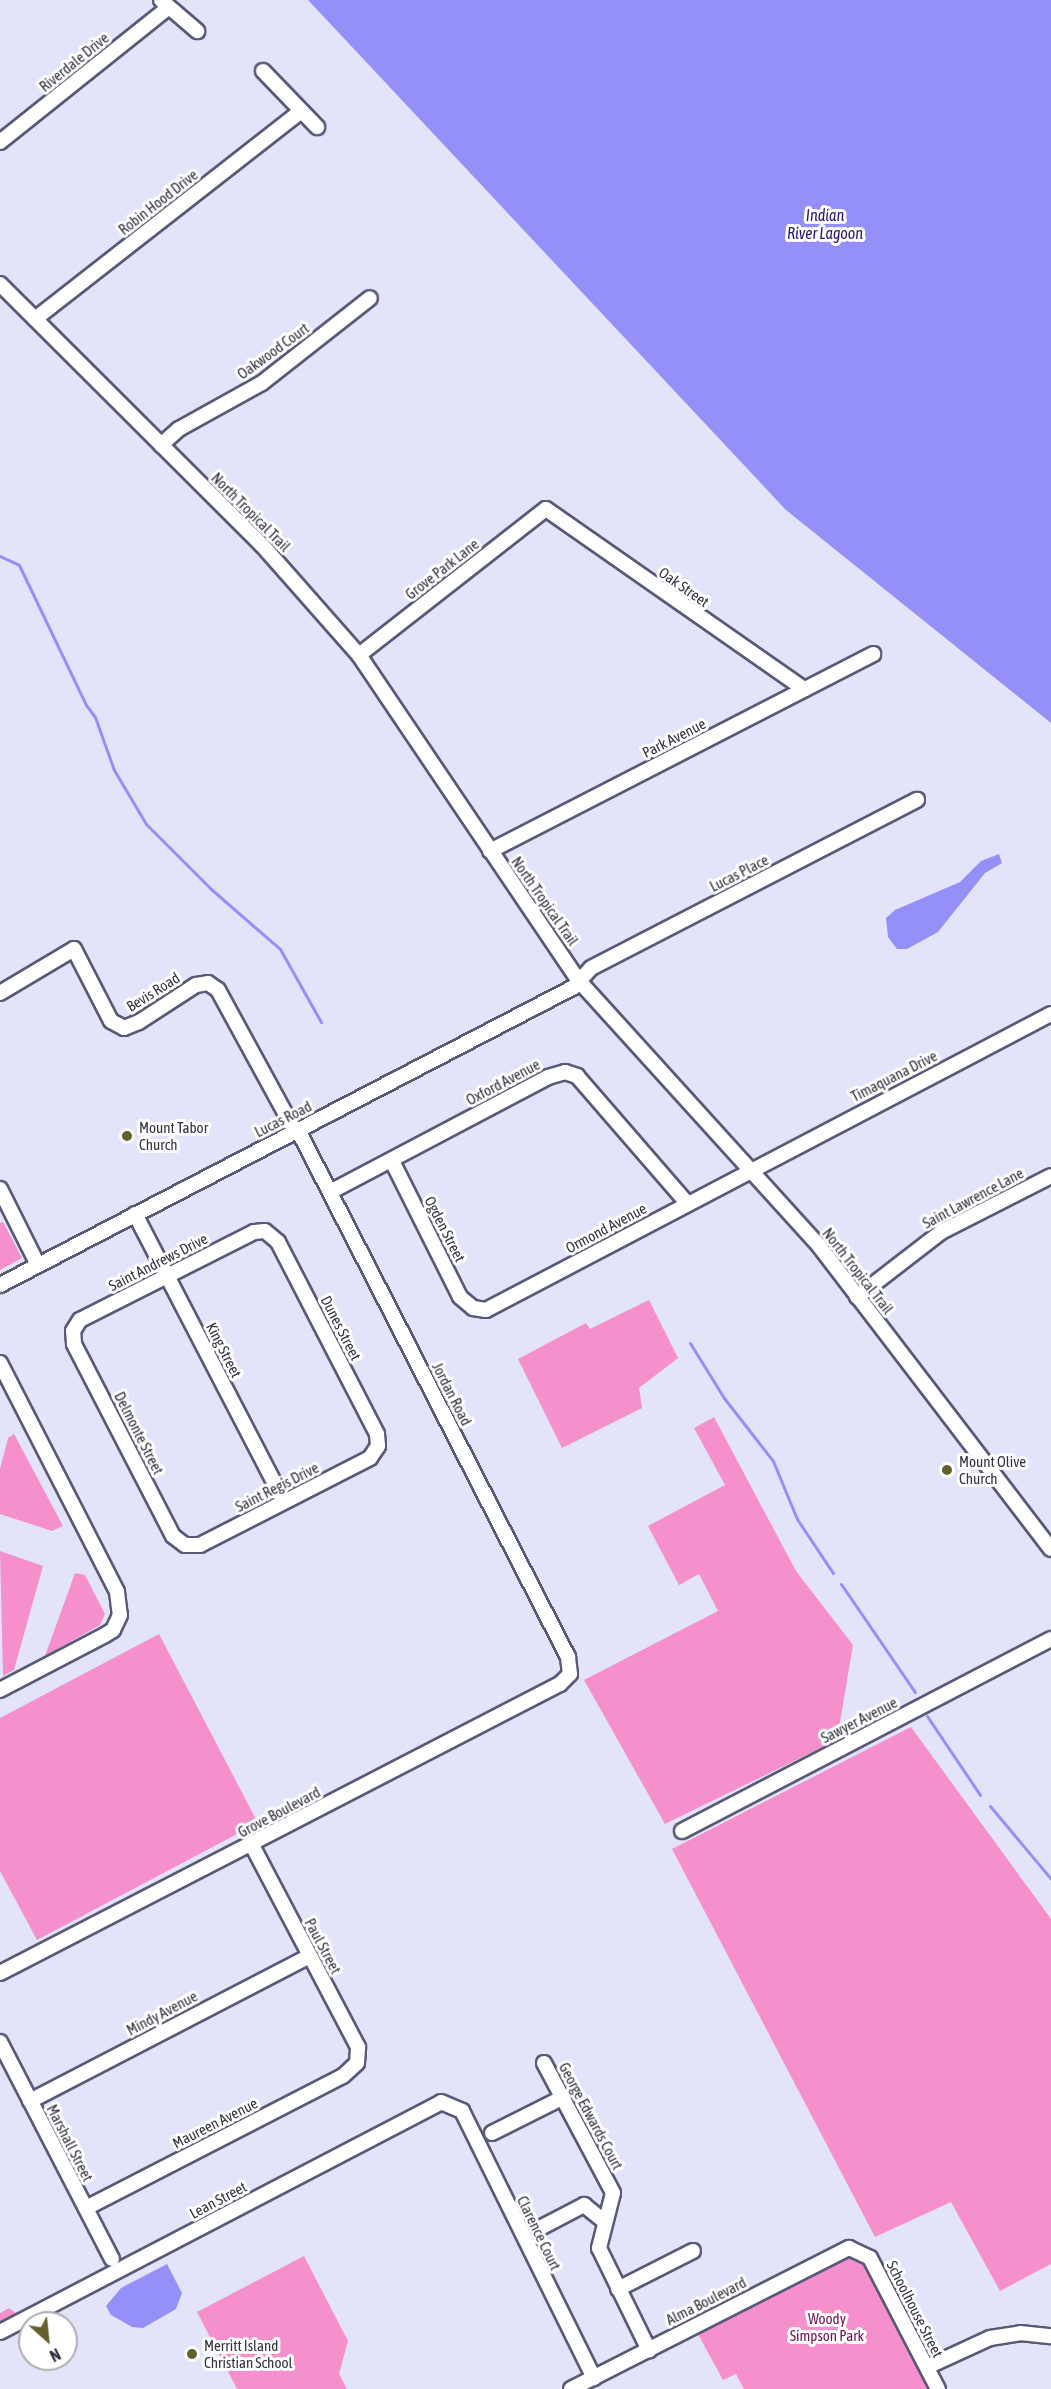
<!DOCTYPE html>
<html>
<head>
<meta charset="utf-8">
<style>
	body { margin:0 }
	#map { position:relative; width:1051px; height:2389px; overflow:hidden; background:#e3e4fa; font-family:"Asap Condensed",sans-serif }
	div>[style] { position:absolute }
	.green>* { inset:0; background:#f590cc }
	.water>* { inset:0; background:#9590f7 }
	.stream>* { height:3px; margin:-1.5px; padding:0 1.5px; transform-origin:1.5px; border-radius:1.5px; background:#9590f7 }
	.roads { filter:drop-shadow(2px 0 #595978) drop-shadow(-2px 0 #595978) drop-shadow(0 2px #595978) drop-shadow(0 -2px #595978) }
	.minor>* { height:14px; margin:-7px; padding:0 7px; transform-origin:7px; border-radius:7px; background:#fff }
	.dots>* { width:16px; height:16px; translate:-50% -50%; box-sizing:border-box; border:3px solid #fff; border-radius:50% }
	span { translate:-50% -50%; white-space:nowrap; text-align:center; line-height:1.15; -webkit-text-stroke:6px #fff; paint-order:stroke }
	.street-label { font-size:15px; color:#333442 }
	.poi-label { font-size:15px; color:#333442 }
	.left { translate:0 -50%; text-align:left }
	.park-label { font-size:15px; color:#701152 }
	.water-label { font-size:16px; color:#2a146e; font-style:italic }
	.north { position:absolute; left:18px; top:2311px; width:60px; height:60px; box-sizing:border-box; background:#fff; border:2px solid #adaeb3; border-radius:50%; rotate:153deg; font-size:16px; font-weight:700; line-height:24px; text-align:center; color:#333442 }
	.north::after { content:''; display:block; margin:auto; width:21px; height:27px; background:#64602c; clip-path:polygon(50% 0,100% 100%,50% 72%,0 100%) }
</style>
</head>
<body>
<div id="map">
	<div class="green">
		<i style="clip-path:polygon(3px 1222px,22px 1258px,0 1270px,0 1223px)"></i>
		<i style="clip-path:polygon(649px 1300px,678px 1358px,639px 1388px,642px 1408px,562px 1448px,518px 1359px,586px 1323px,590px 1329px)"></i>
		<i style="clip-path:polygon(714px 1417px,796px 1571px,853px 1645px,837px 1740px,665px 1824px,584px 1680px,718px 1611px,699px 1574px,679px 1585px,648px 1526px,725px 1485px,694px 1428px)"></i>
		<i style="clip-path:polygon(14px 1434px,63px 1526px,52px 1531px,0 1514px,0 1469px,8px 1438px)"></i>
		<i style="clip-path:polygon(0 1551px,43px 1566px,14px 1670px,3px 1676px)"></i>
		<i style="clip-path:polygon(75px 1573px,85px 1575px,105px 1614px,100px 1625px,45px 1656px)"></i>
		<i style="clip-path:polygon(159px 1634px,258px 1823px,37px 1940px,0 1871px,0 1718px)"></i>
		<i style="clip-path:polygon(911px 1727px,1051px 1919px,1051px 2264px,1000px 2291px,951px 2202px,875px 2237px,672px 1849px)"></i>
		<i style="clip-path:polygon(853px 2253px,866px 2263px,928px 2389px,744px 2389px,736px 2374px,723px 2380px,694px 2327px)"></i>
		<i style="clip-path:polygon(304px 2256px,348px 2341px,339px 2374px,347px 2389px,237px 2389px,197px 2312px)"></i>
		<i style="clip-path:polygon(9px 2308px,17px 2314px,0 2326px,0 2313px)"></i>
	</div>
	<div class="water">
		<i style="clip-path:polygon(308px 0,1051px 0,1051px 723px,786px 510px)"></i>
		<i style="clip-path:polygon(999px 854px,1002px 863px,985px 873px,938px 932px,907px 949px,897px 949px,888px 937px,886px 918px,895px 910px,960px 882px,981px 861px)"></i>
		<i style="clip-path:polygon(167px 2264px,182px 2293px,176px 2309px,143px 2328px,132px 2327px,111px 2315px,106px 2306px,121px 2288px)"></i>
	</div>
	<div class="stream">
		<i style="left:0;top:556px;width:21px;rotate:25deg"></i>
		<i style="left:19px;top:565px;width:155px;rotate:64.4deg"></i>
		<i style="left:86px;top:705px;width:15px;rotate:53deg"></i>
		<i style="left:95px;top:717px;width:56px;rotate:70.3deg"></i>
		<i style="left:114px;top:770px;width:63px;rotate:59.3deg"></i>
		<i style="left:146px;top:824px;width:92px;rotate:45deg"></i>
		<i style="left:211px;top:889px;width:91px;rotate:41deg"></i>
		<i style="left:280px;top:949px;width:84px;rotate:60.7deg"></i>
		<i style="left:690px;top:1343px;width:65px;rotate:58.3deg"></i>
		<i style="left:724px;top:1398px;width:80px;rotate:52.1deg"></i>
		<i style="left:773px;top:1461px;width:63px;rotate:67.5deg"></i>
		<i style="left:797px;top:1519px;width:65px;rotate:56.3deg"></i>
		<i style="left:841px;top:1584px;width:131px;rotate:55.6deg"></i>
		<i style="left:927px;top:1716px;width:95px;rotate:56.1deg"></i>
		<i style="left:990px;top:1806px;width:95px;rotate:50.1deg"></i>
	</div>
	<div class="roads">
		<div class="minor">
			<i style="left:161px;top:0;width:48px;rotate:40.7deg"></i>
			<i style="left:263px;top:71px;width:78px;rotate:46deg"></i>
			<i style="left:0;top:142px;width:215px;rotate:-38.6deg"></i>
			<i style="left:0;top:284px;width:370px;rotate:44.9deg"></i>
			<i style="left:262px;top:545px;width:147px;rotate:48.6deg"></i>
			<i style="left:359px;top:655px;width:393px;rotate:56deg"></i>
			<i style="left:579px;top:981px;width:359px;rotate:47.8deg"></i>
			<i style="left:820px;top:1247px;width:380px;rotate:52.6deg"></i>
			<i style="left:35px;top:319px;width:336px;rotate:-38deg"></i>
			<i style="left:161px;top:445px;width:24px;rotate:-42deg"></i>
			<i style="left:179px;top:429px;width:95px;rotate:-29deg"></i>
			<i style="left:262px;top:383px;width:137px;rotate:-38.2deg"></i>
			<i style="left:359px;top:655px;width:237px;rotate:-38deg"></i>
			<i style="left:546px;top:509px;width:315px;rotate:34.9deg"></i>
			<i style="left:490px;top:851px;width:431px;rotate:-27.2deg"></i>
			<i style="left:0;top:993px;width:86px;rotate:-30.7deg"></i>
			<i style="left:74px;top:949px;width:81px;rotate:62.8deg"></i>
			<i style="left:111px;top:1021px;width:15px;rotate:28deg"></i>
			<i style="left:124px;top:1028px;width:16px;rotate:-22deg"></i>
			<i style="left:139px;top:1022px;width:68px;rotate:-33deg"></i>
			<i style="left:196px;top:985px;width:12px;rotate:-9deg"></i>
			<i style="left:208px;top:983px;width:12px;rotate:35deg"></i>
			<i style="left:218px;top:990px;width:161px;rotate:61.4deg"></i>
			<i style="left:392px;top:1161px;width:152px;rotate:63.4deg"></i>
			<i style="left:460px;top:1297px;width:17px;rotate:40deg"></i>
			<i style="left:473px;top:1308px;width:13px;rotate:9deg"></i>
			<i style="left:486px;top:1310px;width:638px;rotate:-27.65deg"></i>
			<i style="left:0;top:1189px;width:85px;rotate:63.4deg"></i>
			<i style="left:330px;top:1192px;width:246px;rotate:-27.8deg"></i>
			<i style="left:548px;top:1077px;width:18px;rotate:-16deg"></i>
			<i style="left:565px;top:1072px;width:13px;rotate:18deg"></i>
			<i style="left:577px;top:1076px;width:168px;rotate:49.1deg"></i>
			<i style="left:135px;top:1214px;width:324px;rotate:62.6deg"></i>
			<i style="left:265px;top:1231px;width:17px;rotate:40deg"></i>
			<i style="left:278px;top:1242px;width:216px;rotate:62.7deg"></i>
			<i style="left:377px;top:1434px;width:12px;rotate:85deg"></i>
			<i style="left:378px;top:1446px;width:14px;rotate:124deg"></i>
			<i style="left:370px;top:1458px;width:191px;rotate:152.9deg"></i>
			<i style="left:200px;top:1545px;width:15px;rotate:180deg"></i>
			<i style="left:185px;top:1545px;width:15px;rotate:-143deg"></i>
			<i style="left:173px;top:1536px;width:216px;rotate:-117.3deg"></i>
			<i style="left:74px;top:1344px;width:13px;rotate:-94deg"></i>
			<i style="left:73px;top:1331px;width:13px;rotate:-58deg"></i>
			<i style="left:80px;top:1320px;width:195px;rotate:-26.8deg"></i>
			<i style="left:254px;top:1232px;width:11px;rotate:-5deg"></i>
			<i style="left:0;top:1285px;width:647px;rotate:-27.44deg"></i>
			<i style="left:574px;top:987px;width:25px;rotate:-48deg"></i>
			<i style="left:591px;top:968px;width:367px;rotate:-27.3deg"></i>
			<i style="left:857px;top:1297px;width:106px;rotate:-37.7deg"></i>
			<i style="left:941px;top:1232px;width:123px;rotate:-27deg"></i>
			<i style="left:0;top:1363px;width:257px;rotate:62.9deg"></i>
			<i style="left:117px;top:1592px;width:23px;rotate:83deg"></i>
			<i style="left:120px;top:1615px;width:17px;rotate:115deg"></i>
			<i style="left:113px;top:1630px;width:9px;rotate:148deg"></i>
			<i style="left:105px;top:1635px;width:119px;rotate:152.4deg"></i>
			<i style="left:682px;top:1831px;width:416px;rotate:-27.5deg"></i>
			<i style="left:0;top:1973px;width:630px;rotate:-27.3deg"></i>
			<i style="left:560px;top:1684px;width:14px;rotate:-45deg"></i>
			<i style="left:570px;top:1674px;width:17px;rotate:-97deg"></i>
			<i style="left:568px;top:1657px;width:592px;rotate:-117.13deg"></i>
			<i style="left:0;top:2042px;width:244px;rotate:62.7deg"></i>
			<i style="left:544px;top:2063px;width:147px;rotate:62deg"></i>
			<i style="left:613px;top:2193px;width:57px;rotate:104.3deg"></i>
			<i style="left:599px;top:2248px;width:114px;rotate:63.9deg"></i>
			<i style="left:30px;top:2101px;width:315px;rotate:-27.4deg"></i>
			<i style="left:492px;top:2133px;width:78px;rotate:-26.6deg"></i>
			<i style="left:86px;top:2208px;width:289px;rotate:-27.2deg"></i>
			<i style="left:343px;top:2076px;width:19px;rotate:-43deg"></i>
			<i style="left:357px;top:2063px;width:16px;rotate:-86deg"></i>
			<i style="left:358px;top:2047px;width:228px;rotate:-117.7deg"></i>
			<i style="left:540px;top:2228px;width:50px;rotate:-27.6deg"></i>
			<i style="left:584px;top:2205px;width:26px;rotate:39deg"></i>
			<i style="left:618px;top:2289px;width:84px;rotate:-26.9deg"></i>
			<i style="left:0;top:2332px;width:497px;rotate:-27.5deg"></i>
			<i style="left:441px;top:2102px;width:23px;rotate:23deg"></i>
			<i style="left:462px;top:2111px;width:298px;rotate:63.7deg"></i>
			<i style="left:927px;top:2367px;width:69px;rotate:-24.7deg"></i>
			<i style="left:990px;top:2338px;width:30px;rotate:-9deg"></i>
			<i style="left:1020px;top:2333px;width:31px;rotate:6deg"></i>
			<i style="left:571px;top:2389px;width:312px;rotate:-26.9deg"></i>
			<i style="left:849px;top:2248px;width:23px;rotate:25deg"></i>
			<i style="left:870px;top:2258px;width:148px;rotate:62.6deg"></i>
		</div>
	</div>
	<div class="dots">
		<i style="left:127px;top:1136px;background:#64602c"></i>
		<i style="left:947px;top:1470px;background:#64602c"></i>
		<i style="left:192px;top:2354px;background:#64602c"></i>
	</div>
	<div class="street-label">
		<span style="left:74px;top:62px;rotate:-39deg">Riverdale Drive</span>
		<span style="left:158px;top:202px;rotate:-38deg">Robin Hood Drive</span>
		<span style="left:273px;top:351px;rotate:-36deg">Oakwood Court</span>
		<span style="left:251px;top:512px;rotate:45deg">North Tropical Trail</span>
		<span style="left:442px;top:569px;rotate:-38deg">Grove Park Lane</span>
		<span style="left:684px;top:587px;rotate:35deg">Oak Street</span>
		<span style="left:674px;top:738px;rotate:-27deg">Park Avenue</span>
		<span style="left:739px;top:873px;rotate:-27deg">Lucas Place</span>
		<span style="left:545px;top:901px;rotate:55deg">North Tropical Trail</span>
		<span style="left:153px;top:992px;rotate:-32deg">Bevis Road</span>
		<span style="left:894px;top:1076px;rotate:-27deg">Timaquana Drive</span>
		<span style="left:503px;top:1082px;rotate:-28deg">Oxford Avenue</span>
		<span style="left:283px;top:1119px;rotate:-27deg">Lucas Road</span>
		<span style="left:973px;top:1198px;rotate:-28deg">Saint Lawrence Lane</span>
		<span style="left:606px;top:1228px;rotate:-28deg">Ormond Avenue</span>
		<span style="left:445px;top:1229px;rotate:63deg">Ogden Street</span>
		<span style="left:158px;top:1262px;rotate:-27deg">Saint Andrews Drive</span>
		<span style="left:858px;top:1271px;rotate:52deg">North Tropical Trail</span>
		<span style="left:341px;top:1328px;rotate:63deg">Dunes Street</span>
		<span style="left:224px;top:1350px;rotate:63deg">King Street</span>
		<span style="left:452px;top:1394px;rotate:63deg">Jordan Road</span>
		<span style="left:139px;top:1433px;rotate:63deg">Delmonte Street</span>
		<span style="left:277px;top:1487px;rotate:-27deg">Saint Regis Drive</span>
		<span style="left:859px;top:1720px;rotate:-27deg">Sawyer Avenue</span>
		<span style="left:279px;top:1812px;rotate:-28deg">Grove Boulevard</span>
		<span style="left:323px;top:1946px;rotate:62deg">Paul Street</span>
		<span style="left:162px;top:2013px;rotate:-28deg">Mindy Avenue</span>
		<span style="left:591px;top:2116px;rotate:62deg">George Edwards Court</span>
		<span style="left:215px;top:2123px;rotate:-27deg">Maureen Avenue</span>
		<span style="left:70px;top:2143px;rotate:63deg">Marshall Street</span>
		<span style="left:218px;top:2200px;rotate:-28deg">Lean Street</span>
		<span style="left:539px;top:2233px;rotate:64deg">Clarence Court</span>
		<span style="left:706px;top:2301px;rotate:-27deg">Alma Boulevard</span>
		<span style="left:915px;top:2309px;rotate:63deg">Schoolhouse Street</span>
	</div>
	<div class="poi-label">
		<span class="left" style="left:139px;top:1136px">Mount Tabor<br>Church</span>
		<span class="left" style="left:959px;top:1470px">Mount Olive<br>Church</span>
		<span class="left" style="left:204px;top:2354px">Merritt Island<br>Christian School</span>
	</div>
	<div class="park-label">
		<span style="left:827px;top:2327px">Woody<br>Simpson Park</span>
	</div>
	<div class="water-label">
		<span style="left:825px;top:224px">Indian<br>River Lagoon</span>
	</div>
	<div class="north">N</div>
</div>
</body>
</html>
